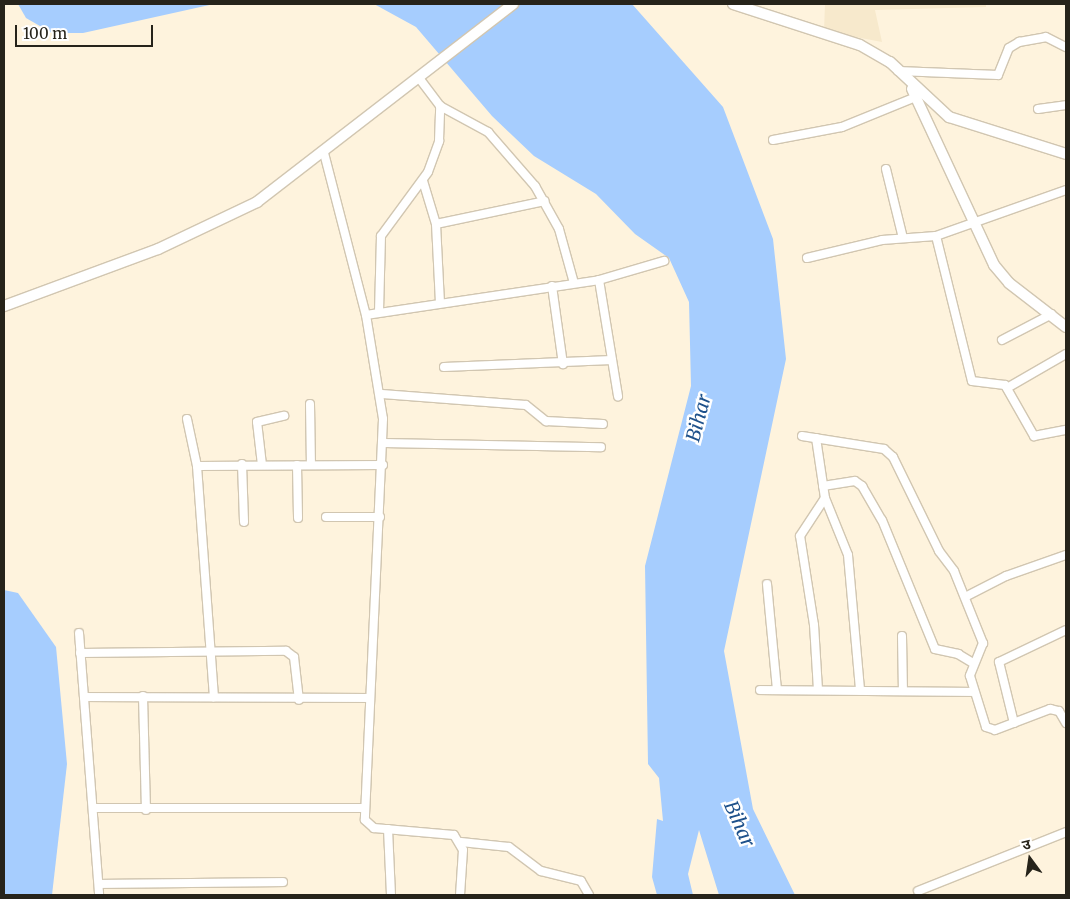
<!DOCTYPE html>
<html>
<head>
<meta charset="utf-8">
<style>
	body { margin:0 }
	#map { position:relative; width:1070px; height:899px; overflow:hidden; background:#fef3dd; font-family:Merriweather,"Noto Sans Devanagari",serif }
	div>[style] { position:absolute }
	.built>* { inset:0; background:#f7e9cc }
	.water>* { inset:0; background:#a6cdfe }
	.roads { filter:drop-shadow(1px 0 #d1c6b1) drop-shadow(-1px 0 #d1c6b1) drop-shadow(0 1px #d1c6b1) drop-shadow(0 -1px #d1c6b1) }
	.street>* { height:8px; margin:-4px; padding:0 4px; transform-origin:4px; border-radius:4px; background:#fff }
	.secondary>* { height:10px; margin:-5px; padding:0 5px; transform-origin:5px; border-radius:5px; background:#fff }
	span { translate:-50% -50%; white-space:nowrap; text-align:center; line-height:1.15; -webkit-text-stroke:5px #fff; paint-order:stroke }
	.water-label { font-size:19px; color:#1e518b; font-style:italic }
	.frame { position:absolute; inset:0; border:5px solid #26231a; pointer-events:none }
	.north { position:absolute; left:1005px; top:834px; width:50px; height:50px; -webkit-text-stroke:4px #fff; paint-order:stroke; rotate:346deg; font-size:14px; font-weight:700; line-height:20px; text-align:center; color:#26231a }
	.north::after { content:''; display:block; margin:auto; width:18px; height:22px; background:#26231a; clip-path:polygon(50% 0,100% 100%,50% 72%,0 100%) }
	.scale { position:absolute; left:15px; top:25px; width:138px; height:22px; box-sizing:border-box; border:2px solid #26231a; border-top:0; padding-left:6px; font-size:15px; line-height:18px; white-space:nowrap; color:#26231a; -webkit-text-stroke:4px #fff; paint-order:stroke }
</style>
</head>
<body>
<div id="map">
	<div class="built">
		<i style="clip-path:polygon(825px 4px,986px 4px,986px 7px,875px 10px,882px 42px,824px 31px)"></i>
	</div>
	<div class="water">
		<i style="clip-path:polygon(18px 4px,214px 4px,83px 33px,52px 33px,26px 18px)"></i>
		<i style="clip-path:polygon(374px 4px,632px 4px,723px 107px,773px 239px,786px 359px,724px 651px,753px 809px,795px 895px,719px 895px,699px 830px,688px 874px,693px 895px,657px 895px,652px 877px,657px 819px,663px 821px,659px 778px,648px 764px,645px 566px,691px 386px,689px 302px,669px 258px,635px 234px,596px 194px,534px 156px,492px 116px,416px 27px)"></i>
		<i style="clip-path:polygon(4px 590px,18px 593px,56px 647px,67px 764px,52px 895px,4px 895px)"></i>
	</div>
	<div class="roads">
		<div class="street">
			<i style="left:898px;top:71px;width:100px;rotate:2.3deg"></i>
			<i style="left:998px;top:75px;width:29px;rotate:-68deg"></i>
			<i style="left:1009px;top:48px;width:12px;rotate:-31deg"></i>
			<i style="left:1019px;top:42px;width:27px;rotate:-10deg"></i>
			<i style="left:1046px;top:37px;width:22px;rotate:27deg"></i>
			<i style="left:419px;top:78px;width:35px;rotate:53deg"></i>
			<i style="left:440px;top:106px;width:55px;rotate:28.4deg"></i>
			<i style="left:488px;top:132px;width:72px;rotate:49deg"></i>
			<i style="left:535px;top:186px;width:49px;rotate:60.8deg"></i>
			<i style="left:559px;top:229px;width:56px;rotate:74.5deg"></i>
			<i style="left:1038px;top:109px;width:28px;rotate:-8deg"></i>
			<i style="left:773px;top:140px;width:70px;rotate:-10.7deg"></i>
			<i style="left:842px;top:127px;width:80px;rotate:-22.1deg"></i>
			<i style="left:324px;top:153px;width:167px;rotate:75.5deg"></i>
			<i style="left:366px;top:315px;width:105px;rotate:80.7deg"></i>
			<i style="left:383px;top:419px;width:401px;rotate:92.6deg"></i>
			<i style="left:365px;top:820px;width:12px;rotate:42deg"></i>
			<i style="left:374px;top:828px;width:80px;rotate:5deg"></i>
			<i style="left:454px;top:835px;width:17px;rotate:59deg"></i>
			<i style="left:463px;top:850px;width:45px;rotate:93.8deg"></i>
			<i style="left:886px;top:169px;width:71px;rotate:76.2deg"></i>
			<i style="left:423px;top:181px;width:45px;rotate:73.2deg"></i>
			<i style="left:436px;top:224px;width:79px;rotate:87.1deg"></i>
			<i style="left:436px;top:224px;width:111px;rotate:-11.9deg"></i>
			<i style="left:936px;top:236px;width:149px;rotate:76.1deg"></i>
			<i style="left:972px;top:381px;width:33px;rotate:7deg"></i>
			<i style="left:1005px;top:385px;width:59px;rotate:60.4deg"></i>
			<i style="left:1034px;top:436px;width:33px;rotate:-11deg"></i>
			<i style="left:807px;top:258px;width:77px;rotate:-13.5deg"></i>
			<i style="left:882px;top:240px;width:54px;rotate:-4.2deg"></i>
			<i style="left:936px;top:236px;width:138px;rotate:-19.5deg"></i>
			<i style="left:599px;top:280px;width:118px;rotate:80.7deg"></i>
			<i style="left:552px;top:286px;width:79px;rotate:82deg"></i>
			<i style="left:379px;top:312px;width:76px;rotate:-88.5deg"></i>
			<i style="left:381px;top:236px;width:79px;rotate:-53.7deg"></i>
			<i style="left:428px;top:172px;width:33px;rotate:-70deg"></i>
			<i style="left:439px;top:141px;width:35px;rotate:-88deg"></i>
			<i style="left:366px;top:315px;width:236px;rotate:-8.5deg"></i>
			<i style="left:599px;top:280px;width:68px;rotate:-16.3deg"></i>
			<i style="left:1002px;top:340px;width:56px;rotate:-27.5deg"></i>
			<i style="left:444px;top:367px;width:168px;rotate:-2.4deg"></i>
			<i style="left:1007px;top:388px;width:68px;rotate:-30deg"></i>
			<i style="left:382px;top:394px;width:144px;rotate:4.4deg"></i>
			<i style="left:526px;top:405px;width:26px;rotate:39deg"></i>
			<i style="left:546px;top:421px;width:57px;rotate:3deg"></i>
			<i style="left:310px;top:404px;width:61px;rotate:89.1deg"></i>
			<i style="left:187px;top:419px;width:48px;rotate:78deg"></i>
			<i style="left:197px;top:466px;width:232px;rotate:85.8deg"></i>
			<i style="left:802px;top:436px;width:83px;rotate:9deg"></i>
			<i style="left:884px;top:449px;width:12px;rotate:42deg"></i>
			<i style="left:893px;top:457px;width:105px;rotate:63.9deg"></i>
			<i style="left:939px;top:551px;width:25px;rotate:53deg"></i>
			<i style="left:954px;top:571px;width:78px;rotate:68.1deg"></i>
			<i style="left:983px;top:643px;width:35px;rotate:112deg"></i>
			<i style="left:970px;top:676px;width:53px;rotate:72.6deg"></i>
			<i style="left:986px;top:727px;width:9px;rotate:18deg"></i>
			<i style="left:995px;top:730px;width:59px;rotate:-20.9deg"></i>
			<i style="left:1050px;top:709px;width:9px;rotate:13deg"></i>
			<i style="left:1059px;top:711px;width:14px;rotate:60deg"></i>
			<i style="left:816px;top:438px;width:61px;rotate:81.5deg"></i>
			<i style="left:825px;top:498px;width:61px;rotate:68deg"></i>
			<i style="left:848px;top:555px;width:136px;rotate:84.9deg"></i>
			<i style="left:384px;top:443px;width:217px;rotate:1.1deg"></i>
			<i style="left:242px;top:464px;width:58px;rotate:88deg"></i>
			<i style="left:262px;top:465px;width:43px;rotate:-96.6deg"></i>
			<i style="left:257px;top:422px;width:28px;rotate:-13deg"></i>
			<i style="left:297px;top:465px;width:53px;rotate:88.9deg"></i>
			<i style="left:197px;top:466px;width:186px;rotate:-0.3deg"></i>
			<i style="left:823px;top:486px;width:32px;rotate:-9deg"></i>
			<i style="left:855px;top:481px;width:9px;rotate:36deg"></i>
			<i style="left:862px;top:486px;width:39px;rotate:60deg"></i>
			<i style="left:882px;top:520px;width:139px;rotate:67.7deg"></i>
			<i style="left:935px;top:649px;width:24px;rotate:12deg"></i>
			<i style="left:958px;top:654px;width:17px;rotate:31deg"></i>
			<i style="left:326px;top:517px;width:54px"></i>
			<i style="left:767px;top:584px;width:106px;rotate:84.6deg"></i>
			<i style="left:965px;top:597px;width:46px;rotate:-27.1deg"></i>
			<i style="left:1006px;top:576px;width:64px;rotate:-19.3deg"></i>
			<i style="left:79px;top:633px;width:263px;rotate:85.6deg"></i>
			<i style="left:902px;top:636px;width:55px;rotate:89deg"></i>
			<i style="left:80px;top:653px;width:206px;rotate:-0.6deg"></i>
			<i style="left:286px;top:651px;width:10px;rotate:37deg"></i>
			<i style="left:294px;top:657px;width:43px;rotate:83.4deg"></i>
			<i style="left:760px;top:690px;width:214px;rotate:0.5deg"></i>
			<i style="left:818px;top:690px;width:65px;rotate:-93.5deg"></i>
			<i style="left:814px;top:625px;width:90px;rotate:-98.9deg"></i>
			<i style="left:800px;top:536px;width:45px;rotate:-56.7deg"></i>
			<i style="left:143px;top:696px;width:114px;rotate:88.5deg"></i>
			<i style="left:84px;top:697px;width:284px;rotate:0.2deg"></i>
			<i style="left:1014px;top:723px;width:63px;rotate:-103.8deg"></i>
			<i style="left:999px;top:662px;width:74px;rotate:-25.5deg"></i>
			<i style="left:95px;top:808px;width:269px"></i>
			<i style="left:388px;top:829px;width:66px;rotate:87.4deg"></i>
			<i style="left:461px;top:842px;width:48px;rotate:5.9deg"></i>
			<i style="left:509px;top:847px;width:40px;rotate:37deg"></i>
			<i style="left:541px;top:871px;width:41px;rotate:14deg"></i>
			<i style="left:581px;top:881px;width:16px;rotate:60deg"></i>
			<i style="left:99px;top:884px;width:184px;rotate:-0.6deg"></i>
			<i style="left:918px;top:891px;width:159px;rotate:-21.7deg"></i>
		</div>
		<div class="secondary">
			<i style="left:733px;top:4px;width:133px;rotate:17.9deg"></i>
			<i style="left:860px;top:45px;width:34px;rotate:30deg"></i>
			<i style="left:890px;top:62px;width:81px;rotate:43deg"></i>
			<i style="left:949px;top:117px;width:123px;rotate:17.5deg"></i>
			<i style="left:912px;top:89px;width:194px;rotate:65deg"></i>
			<i style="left:994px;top:265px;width:23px;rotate:50deg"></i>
			<i style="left:1009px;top:283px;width:72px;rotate:37.7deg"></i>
			<i style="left:4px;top:306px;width:164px;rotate:-20.3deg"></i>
			<i style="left:158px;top:249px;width:110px;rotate:-25.4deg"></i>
			<i style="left:257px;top:202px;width:324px;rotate:-37.7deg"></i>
		</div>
	</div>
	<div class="water-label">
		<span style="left:699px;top:418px;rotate:-75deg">Bihar</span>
		<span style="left:739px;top:824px;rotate:66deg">Bihar</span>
	</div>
	<div class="frame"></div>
	<div class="north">उ</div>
	<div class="scale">100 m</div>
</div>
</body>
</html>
